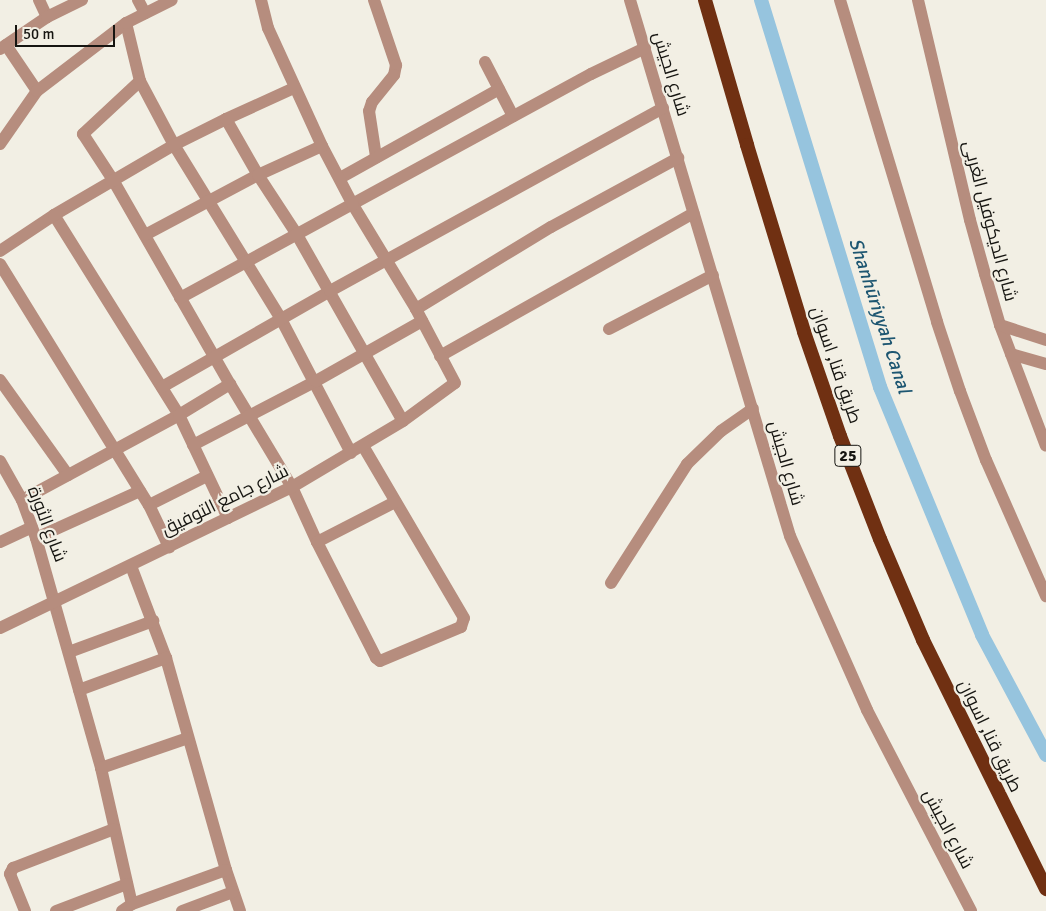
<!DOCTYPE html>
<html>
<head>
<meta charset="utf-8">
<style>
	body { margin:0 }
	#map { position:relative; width:1046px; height:911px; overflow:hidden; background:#f2efe4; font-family:Signika,Cairo,sans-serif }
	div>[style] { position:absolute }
	.canal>* { height:14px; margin:-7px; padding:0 7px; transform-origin:7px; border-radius:7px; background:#96c4de }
	.minor>* { height:12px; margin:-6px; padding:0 6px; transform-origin:6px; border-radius:6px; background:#b68d7e }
	.trunk>* { height:14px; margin:-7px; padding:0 7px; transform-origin:7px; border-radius:7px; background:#703012 }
	span { translate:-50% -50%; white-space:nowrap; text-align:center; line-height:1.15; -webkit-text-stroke:4.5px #f2efe4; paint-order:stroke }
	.shield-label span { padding:1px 4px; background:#f2efe4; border:1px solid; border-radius:4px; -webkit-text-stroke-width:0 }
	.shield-label { font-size:16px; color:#161511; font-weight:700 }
	.street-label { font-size:18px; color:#161511 }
	.water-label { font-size:19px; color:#1d5671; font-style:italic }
	.scale { position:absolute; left:15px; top:25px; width:100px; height:22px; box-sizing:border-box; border:2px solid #161511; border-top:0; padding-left:6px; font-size:15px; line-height:18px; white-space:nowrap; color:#161511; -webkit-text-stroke:4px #f2efe4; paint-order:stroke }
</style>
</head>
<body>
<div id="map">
	<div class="canal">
		<i style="left:761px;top:0;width:405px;rotate:72.9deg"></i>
		<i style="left:880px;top:387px;width:268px;rotate:67.6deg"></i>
		<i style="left:982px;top:635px;width:136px;rotate:61.9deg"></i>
	</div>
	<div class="minor">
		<i style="left:39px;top:0;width:19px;rotate:65deg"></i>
		<i style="left:138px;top:0;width:15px;rotate:62deg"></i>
		<i style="left:374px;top:0;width:69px;rotate:71.3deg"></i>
		<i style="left:396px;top:65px;width:10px;rotate:101deg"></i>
		<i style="left:394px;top:75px;width:35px;rotate:129deg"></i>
		<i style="left:372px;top:102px;width:9px;rotate:108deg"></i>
		<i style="left:369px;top:111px;width:47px;rotate:81.3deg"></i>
		<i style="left:630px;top:0;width:559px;rotate:73.38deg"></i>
		<i style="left:790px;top:536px;width:190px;rotate:66.1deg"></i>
		<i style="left:867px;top:710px;width:226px;rotate:62.6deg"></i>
		<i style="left:840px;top:0;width:336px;rotate:73.2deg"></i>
		<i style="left:937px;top:322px;width:73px;rotate:71.6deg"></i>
		<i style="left:960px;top:391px;width:74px;rotate:69.4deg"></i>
		<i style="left:986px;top:460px;width:149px;rotate:66.2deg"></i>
		<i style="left:918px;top:0;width:226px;rotate:76.7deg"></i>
		<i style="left:970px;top:220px;width:56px;rotate:74.5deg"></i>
		<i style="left:985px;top:274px;width:53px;rotate:73.6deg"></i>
		<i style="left:1000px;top:325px;width:129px;rotate:69.2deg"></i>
		<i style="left:126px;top:23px;width:60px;rotate:76.4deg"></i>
		<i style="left:140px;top:81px;width:72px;rotate:62deg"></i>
		<i style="left:174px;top:145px;width:204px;rotate:58.4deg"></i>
		<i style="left:281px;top:319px;width:151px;rotate:62.4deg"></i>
		<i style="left:6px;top:45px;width:55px;rotate:56deg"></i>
		<i style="left:0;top:49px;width:57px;rotate:-34.2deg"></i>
		<i style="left:47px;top:17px;width:39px;rotate:-26deg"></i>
		<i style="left:485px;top:62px;width:61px;rotate:62.6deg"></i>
		<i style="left:140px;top:81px;width:78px;rotate:137.1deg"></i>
		<i style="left:83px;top:134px;width:55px;rotate:56.9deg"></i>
		<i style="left:113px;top:180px;width:235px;rotate:60.2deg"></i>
		<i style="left:230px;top:384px;width:120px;rotate:59deg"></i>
		<i style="left:292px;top:487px;width:60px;rotate:65.6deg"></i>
		<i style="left:317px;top:542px;width:130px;rotate:63deg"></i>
		<i style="left:376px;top:658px;width:5px;rotate:37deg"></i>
		<i style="left:380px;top:661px;width:88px;rotate:-22.8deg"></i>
		<i style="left:461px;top:627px;width:9px;rotate:-72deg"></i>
		<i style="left:464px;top:618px;width:199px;rotate:-120.4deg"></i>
		<i style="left:226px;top:119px;width:64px;rotate:60.3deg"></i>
		<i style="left:258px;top:175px;width:69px;rotate:56.8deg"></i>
		<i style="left:296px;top:233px;width:216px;rotate:60.4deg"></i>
		<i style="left:0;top:144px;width:65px;rotate:-55.1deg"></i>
		<i style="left:37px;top:91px;width:112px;rotate:-37.4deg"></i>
		<i style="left:126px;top:23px;width:51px;rotate:-26.6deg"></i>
		<i style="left:340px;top:178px;width:182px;rotate:-29.2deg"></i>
		<i style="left:54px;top:215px;width:236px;rotate:58deg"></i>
		<i style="left:179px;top:415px;width:114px;rotate:64.6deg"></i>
		<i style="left:145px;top:235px;width:128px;rotate:-28deg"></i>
		<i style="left:258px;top:175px;width:70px;rotate:-24.4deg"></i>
		<i style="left:0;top:251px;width:65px;rotate:-33.7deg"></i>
		<i style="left:54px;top:215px;width:139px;rotate:-30.3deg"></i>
		<i style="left:174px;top:145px;width:58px;rotate:-26.6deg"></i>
		<i style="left:226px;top:119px;width:75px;rotate:-24.5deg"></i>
		<i style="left:0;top:264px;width:283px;rotate:58.3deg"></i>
		<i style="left:149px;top:505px;width:65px;rotate:-26.6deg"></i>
		<i style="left:180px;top:298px;width:468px;rotate:-28.6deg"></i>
		<i style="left:591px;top:74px;width:60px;rotate:-25.7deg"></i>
		<i style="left:416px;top:309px;width:158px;rotate:-31.3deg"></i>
		<i style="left:551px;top:227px;width:145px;rotate:-28.5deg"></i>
		<i style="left:1000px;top:325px;width:48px;rotate:18.1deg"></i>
		<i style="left:609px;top:329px;width:117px;rotate:-27.4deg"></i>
		<i style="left:1011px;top:354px;width:36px;rotate:16deg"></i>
		<i style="left:440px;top:356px;width:291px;rotate:-29.4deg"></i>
		<i style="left:0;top:380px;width:117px;rotate:54.4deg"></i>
		<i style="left:162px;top:387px;width:193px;rotate:-29.7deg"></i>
		<i style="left:330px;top:291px;width:380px;rotate:-28.8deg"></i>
		<i style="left:193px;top:445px;width:139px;rotate:-27.5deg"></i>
		<i style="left:316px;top:381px;width:122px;rotate:-29.5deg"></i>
		<i style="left:0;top:461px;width:45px;rotate:60.6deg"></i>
		<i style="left:22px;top:500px;width:40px;rotate:69.8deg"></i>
		<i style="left:36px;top:538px;width:239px;rotate:74.2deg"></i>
		<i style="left:101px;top:768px;width:139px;rotate:77.2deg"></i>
		<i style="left:22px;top:500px;width:179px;rotate:-28.4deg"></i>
		<i style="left:179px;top:415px;width:60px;rotate:-31.3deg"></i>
		<i style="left:149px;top:505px;width:47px;rotate:64.5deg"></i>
		<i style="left:36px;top:538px;width:114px;rotate:-24.3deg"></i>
		<i style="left:0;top:542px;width:35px;rotate:-25deg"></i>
		<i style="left:317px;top:542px;width:88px;rotate:-27.1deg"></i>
		<i style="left:131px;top:566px;width:98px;rotate:69.2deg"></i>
		<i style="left:166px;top:658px;width:220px;rotate:74.2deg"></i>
		<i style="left:226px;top:870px;width:43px;rotate:71.1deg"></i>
		<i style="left:611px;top:583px;width:141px;rotate:-57.4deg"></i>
		<i style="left:687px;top:464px;width:47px;rotate:-44.1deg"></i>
		<i style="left:721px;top:431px;width:39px;rotate:-35deg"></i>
		<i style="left:0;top:628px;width:324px;rotate:-25.8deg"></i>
		<i style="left:292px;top:487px;width:129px;rotate:-30.7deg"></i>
		<i style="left:403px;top:421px;width:64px;rotate:-36.2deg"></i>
		<i style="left:455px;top:383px;width:84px;rotate:-117.8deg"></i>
		<i style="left:416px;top:309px;width:122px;rotate:-121.2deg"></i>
		<i style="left:353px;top:205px;width:67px;rotate:-117.7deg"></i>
		<i style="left:322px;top:146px;width:130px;rotate:-114.6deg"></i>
		<i style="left:268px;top:28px;width:29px;rotate:-104deg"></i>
		<i style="left:69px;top:652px;width:90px;rotate:-20.3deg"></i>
		<i style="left:79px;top:690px;width:93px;rotate:-20.2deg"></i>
		<i style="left:101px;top:768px;width:92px;rotate:-19deg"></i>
		<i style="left:25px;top:911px;width:40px;rotate:-112deg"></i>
		<i style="left:10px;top:874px;width:7px;rotate:-63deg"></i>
		<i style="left:13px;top:868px;width:108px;rotate:-21.1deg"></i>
		<i style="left:56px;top:911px;width:76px;rotate:-20.8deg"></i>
		<i style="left:122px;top:911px;width:12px;rotate:-35deg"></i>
		<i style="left:132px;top:904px;width:100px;rotate:-19.9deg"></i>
		<i style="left:182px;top:911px;width:54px;rotate:-20.4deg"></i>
	</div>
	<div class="trunk">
		<i style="left:705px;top:0;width:151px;rotate:73.8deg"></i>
		<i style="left:747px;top:145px;width:195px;rotate:73deg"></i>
		<i style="left:804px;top:332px;width:110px;rotate:70.9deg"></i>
		<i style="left:840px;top:436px;width:110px;rotate:68.8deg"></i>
		<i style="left:880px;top:539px;width:110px;rotate:66.9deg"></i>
		<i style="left:923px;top:640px;width:278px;rotate:63.7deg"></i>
	</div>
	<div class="shield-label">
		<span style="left:848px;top:456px">25</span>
	</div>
	<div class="street-label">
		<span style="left:671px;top:74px;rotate:73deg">شارع الجيش</span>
		<span style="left:990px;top:221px;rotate:75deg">شارع الديكوفيل الغربى</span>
		<span style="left:836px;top:365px;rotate:71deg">طريق قنا, اسوان</span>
		<span style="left:786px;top:463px;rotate:74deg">شارع الجيش</span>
		<span style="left:225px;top:500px;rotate:-26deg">شارع جامع التوفيق</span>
		<span style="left:47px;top:524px;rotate:69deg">شارع الثورة</span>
		<span style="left:990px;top:736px;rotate:64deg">طريق قنا, اسوان</span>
		<span style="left:948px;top:829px;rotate:62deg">شارع الجيش</span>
	</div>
	<div class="water-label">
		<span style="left:879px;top:316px;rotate:72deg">Shanhūriyyah Canal</span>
	</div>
	<div class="scale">50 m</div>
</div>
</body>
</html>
